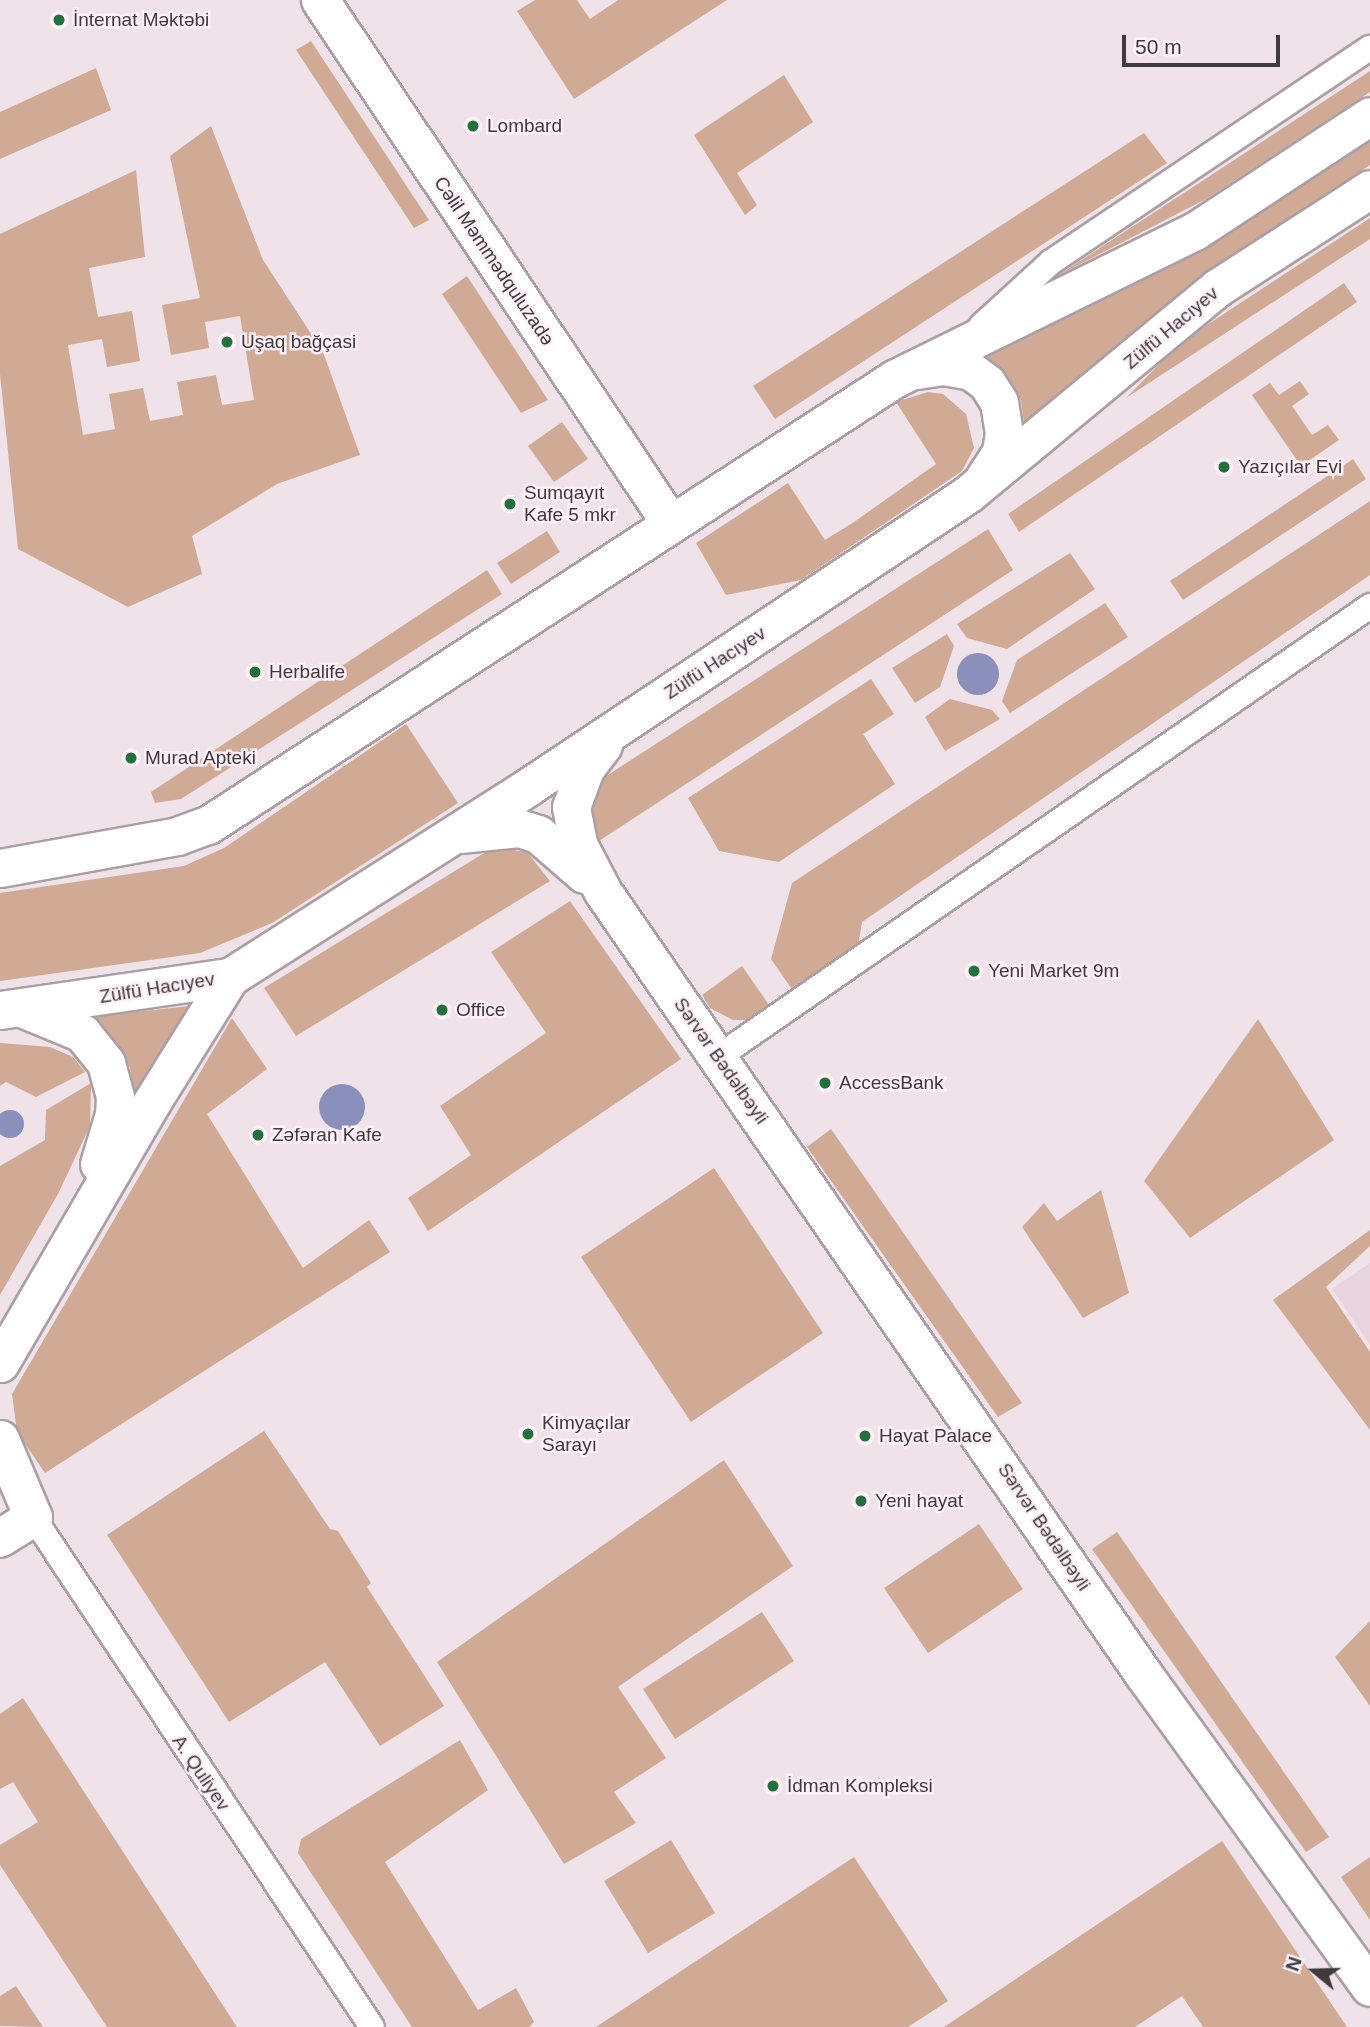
<!DOCTYPE html>
<html>
<head>
<meta charset="utf-8">
<style>
	body { margin:0 }
	#map { position:relative; width:1370px; height:2027px; overflow:hidden; background:#efe3e9; font-family:Arial,sans-serif }
	div>[style] { position:absolute }
	.built>* { inset:0; background:#e8d4df }
	.green>* { inset:0; background:#d0aa94 }
	.water>* { inset:0; background:#8a8fbb }
	.round { border-radius:50% }
	.roads { filter:drop-shadow(2px 0 #ab9fa5) drop-shadow(-2px 0 #ab9fa5) drop-shadow(0 2px #ab9fa5) drop-shadow(0 -2px #ab9fa5) }
	.street>* { height:24px; margin:-12px; padding:0 12px; transform-origin:12px; border-radius:12px; background:#fff }
	.secondary>* { height:37px; margin:-18.5px; padding:0 18.5px; transform-origin:18.5px; border-radius:18.5px; background:#fff }
	.dots>* { width:19px; height:19px; translate:-50% -50%; box-sizing:border-box; border:4px solid #fcf0f6; border-radius:50% }
	span { translate:-50% -50%; white-space:nowrap; text-align:center; line-height:1.15; -webkit-text-stroke:5px #fcf0f6; paint-order:stroke }
	.poi-label { font-size:19px; color:#3f3a3d }
	.left { translate:0 -50%; text-align:left }
	.street-label { font-size:19px; color:#3f3a3d }
	.north { position:absolute; left:1279px; top:1936px; width:70px; height:70px; -webkit-text-stroke:5px #fcf0f6; paint-order:stroke; rotate:289deg; font-size:19px; font-weight:700; line-height:28px; text-align:center; color:#3f3a3d }
	.north::after { content:''; display:block; margin:auto; width:24px; height:32px; background:#3f3a3d; clip-path:polygon(50% 0,100% 100%,50% 72%,0 100%) }
	.scale { position:absolute; left:1122px; top:35px; width:158px; height:32px; box-sizing:border-box; border:4px solid #3f3a3d; border-top:0; padding-left:9px; font-size:21px; line-height:24px; white-space:nowrap; color:#3f3a3d; -webkit-text-stroke:5px #fcf0f6; paint-order:stroke }
</style>
</head>
<body>
<div id="map">
	<div class="built">
		<i style="clip-path:polygon(1370px 1263px,1370px 1345px,1332px 1289px)"></i>
	</div>
	<div class="green">
		<i style="clip-path:polygon(535px 0,577px 0,590px 19px,618px 0,727px 0,574px 99px,517px 11px)"></i>
		<i style="clip-path:polygon(311px 41px,429px 220px,414px 228px,296px 50px)"></i>
		<i style="clip-path:polygon(96px 68px,111px 110px,0 159px,0 112px)"></i>
		<i style="clip-path:polygon(1370px 71px,1370px 92px,1206px 199px,1057px 276px)"></i>
		<i style="clip-path:polygon(784px 75px,813px 122px,737px 173px,757px 205px,745px 215px,694px 135px)"></i>
		<i style="clip-path:polygon(211px 126px,263px 260px,323px 352px,360px 455px,277px 484px,192px 536px,202px 574px,128px 607px,18px 549px,0 374px,0 234px,136px 170px,145px 257px,89px 268px,98px 317px,132px 311px,140px 361px,107px 367px,102px 339px,68px 345px,83px 435px,115px 429px,109px 394px,143px 388px,150px 421px,183px 415px,177px 382px,216px 375px,222px 405px,254px 400px,240px 316px,205px 322px,209px 348px,171px 355px,162px 305px,200px 298px,170px 156px)"></i>
		<i style="clip-path:polygon(1144px 133px,1167px 163px,775px 419px,753px 386px)"></i>
		<i style="clip-path:polygon(1370px 139px,1370px 165px,1216px 266px,1025px 431px,1021px 401px,1007px 375px,986px 356px,1206px 246px)"></i>
		<i style="clip-path:polygon(1370px 218px,1370px 239px,1126px 398px,1181px 342px)"></i>
		<i style="clip-path:polygon(467px 276px,548px 400px,521px 413px,442px 294px)"></i>
		<i style="clip-path:polygon(1344px 283px,1357px 302px,1019px 532px,1008px 514px)"></i>
		<i style="clip-path:polygon(1300px 381px,1309px 394px,1292px 406px,1312px 435px,1328px 425px,1339px 440px,1301px 466px,1252px 395px,1270px 383px,1279px 395px)"></i>
		<i style="clip-path:polygon(928px 392px,943px 394px,966px 414px,974px 448px,962px 471px,801px 580px,726px 595px,696px 543px,788px 483px,825px 540px,854px 522px,936px 464px,896px 402px)"></i>
		<i style="clip-path:polygon(562px 422px,588px 459px,554px 482px,528px 446px)"></i>
		<i style="clip-path:polygon(1353px 459px,1366px 479px,1183px 600px,1170px 581px)"></i>
		<i style="clip-path:polygon(1370px 501px,1370px 575px,862px 922px,858px 946px,791px 988px,771px 959px,792px 883px)"></i>
		<i style="clip-path:polygon(988px 529px,1013px 570px,599px 841px,590px 829px,585px 804px,597px 782px)"></i>
		<i style="clip-path:polygon(547px 531px,560px 552px,511px 584px,497px 563px)"></i>
		<i style="clip-path:polygon(1070px 553px,1095px 589px,1007px 649px,967px 638px,957px 624px)"></i>
		<i style="clip-path:polygon(487px 570px,502px 594px,181px 799px,155px 803px,151px 792px)"></i>
		<i style="clip-path:polygon(1105px 603px,1128px 637px,1010px 713px,1002px 701px,1017px 660px)"></i>
		<i style="clip-path:polygon(947px 634px,954px 646px,940px 687px,915px 703px,892px 668px)"></i>
		<i style="clip-path:polygon(871px 679px,894px 714px,863px 734px,895px 784px,779px 862px,719px 851px,688px 798px)"></i>
		<i style="clip-path:polygon(950px 699px,992px 710px,1000px 719px,945px 751px,925px 717px)"></i>
		<i style="clip-path:polygon(406px 724px,458px 803px,272px 923px,200px 953px,0 981px,0 893px,184px 866px,224px 848px)"></i>
		<i style="clip-path:polygon(494px 847px,527px 852px,550px 881px,296px 1036px,264px 988px)"></i>
		<i style="clip-path:polygon(570px 901px,681px 1059px,428px 1231px,408px 1198px,471px 1155px,440px 1106px,546px 1033px,491px 952px)"></i>
		<i style="clip-path:polygon(742px 966px,769px 1005px,747px 1020px,733px 1020px,710px 1008px,702px 995px)"></i>
		<i style="clip-path:polygon(189px 1006px,134px 1100px,130px 1068px,114px 1040px,90px 1017px)"></i>
		<i style="clip-path:polygon(232px 1018px,267px 1069px,207px 1114px,303px 1268px,369px 1220px,390px 1252px,45px 1473px,17px 1432px,12px 1394px)"></i>
		<i style="clip-path:polygon(1258px 1019px,1334px 1140px,1190px 1238px,1144px 1181px)"></i>
		<i style="clip-path:polygon(0 1043px,50px 1047px,73px 1057px,85px 1072px,36px 1097px,6px 1082px,0 1086px)"></i>
		<i style="clip-path:polygon(91px 1083px,90px 1126px,58px 1194px,0 1295px,0 1166px,45px 1140px,46px 1110px)"></i>
		<i style="clip-path:polygon(831px 1129px,1022px 1403px,998px 1417px,807px 1147px)"></i>
		<i style="clip-path:polygon(714px 1168px,823px 1333px,691px 1422px,581px 1257px)"></i>
		<i style="clip-path:polygon(1101px 1190px,1129px 1293px,1083px 1318px,1022px 1227px,1044px 1203px,1057px 1221px)"></i>
		<i style="clip-path:polygon(1370px 1230px,1370px 1246px,1326px 1287px,1370px 1352px,1370px 1430px,1273px 1300px)"></i>
		<i style="clip-path:polygon(264px 1431px,330px 1529px,338px 1531px,371px 1583px,367px 1587px,444px 1706px,380px 1746px,325px 1662px,229px 1722px,107px 1535px)"></i>
		<i style="clip-path:polygon(724px 1460px,793px 1566px,618px 1687px,666px 1758px,614px 1792px,636px 1823px,564px 1864px,437px 1662px)"></i>
		<i style="clip-path:polygon(979px 1524px,1023px 1589px,928px 1653px,884px 1588px)"></i>
		<i style="clip-path:polygon(1117px 1532px,1329px 1837px,1306px 1852px,1092px 1549px)"></i>
		<i style="clip-path:polygon(762px 1612px,794px 1661px,675px 1739px,643px 1689px)"></i>
		<i style="clip-path:polygon(1370px 1621px,1370px 1706px,1335px 1657px)"></i>
		<i style="clip-path:polygon(23px 1698px,237px 2027px,107px 2027px,0 1865px,0 1845px,38px 1822px,13px 1782px,0 1789px,0 1714px)"></i>
		<i style="clip-path:polygon(460px 1740px,488px 1790px,385px 1862px,478px 2010px,516px 1988px,534px 2022px,529px 2027px,412px 2027px,298px 1853px,301px 1839px)"></i>
		<i style="clip-path:polygon(671px 1840px,715px 1913px,648px 1953px,604px 1881px)"></i>
		<i style="clip-path:polygon(1222px 1841px,1347px 2027px,1203px 2027px,1182px 1996px,1135px 2027px,944px 2027px)"></i>
		<i style="clip-path:polygon(854px 1857px,948px 2001px,908px 2027px,596px 2027px)"></i>
		<i style="clip-path:polygon(1370px 1857px,1370px 1920px,1341px 1877px)"></i>
		<i style="clip-path:polygon(16px 1986px,43px 2027px,0 2026px,0 1996px)"></i>
	</div>
	<div class="water">
		<i class="round" style="left:957px;top:653px;width:42px;height:42px"></i>
		<i class="round" style="left:319px;top:1084px;width:46px;height:46px"></i>
		<i class="round" style="left:-4px;top:1110px;width:28px;height:28px"></i>
	</div>
	<div class="roads">
		<div class="street">
			<i style="left:981px;top:326px;width:95px;rotate:-42.4deg"></i>
			<i style="left:1051px;top:262px;width:384px;rotate:-33.9deg"></i>
			<i style="left:718px;top:1057px;width:793px;rotate:-34.67deg"></i>
			<i style="left:33px;top:1517px;width:612px;rotate:56.39deg"></i>
		</div>
		<div class="secondary">
			<i style="left:320px;top:0;width:627px;rotate:56.18deg"></i>
			<i style="left:917px;top:370px;width:26px;rotate:-9deg"></i>
			<i style="left:943px;top:366px;width:28px;rotate:10deg"></i>
			<i style="left:971px;top:371px;width:20px;rotate:37deg"></i>
			<i style="left:987px;top:383px;width:22px;rotate:58deg"></i>
			<i style="left:999px;top:402px;width:31px;rotate:81deg"></i>
			<i style="left:1004px;top:433px;width:19px;rotate:99deg"></i>
			<i style="left:1001px;top:452px;width:31px;rotate:123deg"></i>
			<i style="left:603px;top:745px;width:30px;rotate:127deg"></i>
			<i style="left:585px;top:769px;width:40px;rotate:110.2deg"></i>
			<i style="left:571px;top:807px;width:38px;rotate:79deg"></i>
			<i style="left:578px;top:844px;width:54px;rotate:62.5deg"></i>
			<i style="left:603px;top:892px;width:952px;rotate:55.36deg"></i>
			<i style="left:1144px;top:1675px;width:385px;rotate:54.1deg"></i>
			<i style="left:460px;top:834px;width:59px;rotate:-5.8deg"></i>
			<i style="left:519px;top:828px;width:20px;rotate:18deg"></i>
			<i style="left:538px;top:834px;width:61px;rotate:41deg"></i>
			<i style="left:0;top:868px;width:180px;rotate:-10.2deg"></i>
			<i style="left:177px;top:836px;width:33px;rotate:-20deg"></i>
			<i style="left:208px;top:825px;width:818px;rotate:-33.03deg"></i>
			<i style="left:894px;top:379px;width:335px;rotate:-26.2deg"></i>
			<i style="left:1195px;top:231px;width:209px;rotate:-33.3deg"></i>
			<i style="left:0;top:1010px;width:232px;rotate:-8.2deg"></i>
			<i style="left:230px;top:977px;width:353px;rotate:-32.5deg"></i>
			<i style="left:528px;top:787px;width:529px;rotate:-33.66deg"></i>
			<i style="left:968px;top:494px;width:323px;rotate:-39.6deg"></i>
			<i style="left:1217px;top:288px;width:182px;rotate:-32.9deg"></i>
			<i style="left:26px;top:1010px;width:61px;rotate:22.3deg"></i>
			<i style="left:82px;top:1033px;width:38px;rotate:51deg"></i>
			<i style="left:106px;top:1063px;width:35px;rotate:75deg"></i>
			<i style="left:115px;top:1097px;width:17px;rotate:93deg"></i>
			<i style="left:114px;top:1114px;width:52px;rotate:106.7deg"></i>
			<i style="left:0;top:1363px;width:304px;rotate:-59.8deg"></i>
			<i style="left:153px;top:1100px;width:145px;rotate:-58deg"></i>
			<i style="left:0;top:1439px;width:85px;rotate:67.1deg"></i>
			<i style="left:33px;top:1517px;width:39px;rotate:148deg"></i>
		</div>
	</div>
	<div class="dots">
		<i style="left:59px;top:20px;background:#246f3e"></i>
		<i style="left:473px;top:126px;background:#246f3e"></i>
		<i style="left:227px;top:342px;background:#246f3e"></i>
		<i style="left:1224px;top:467px;background:#246f3e"></i>
		<i style="left:510px;top:504px;background:#246f3e"></i>
		<i style="left:255px;top:672px;background:#246f3e"></i>
		<i style="left:131px;top:758px;background:#246f3e"></i>
		<i style="left:974px;top:971px;background:#246f3e"></i>
		<i style="left:442px;top:1010px;background:#246f3e"></i>
		<i style="left:825px;top:1083px;background:#246f3e"></i>
		<i style="left:258px;top:1135px;background:#246f3e"></i>
		<i style="left:528px;top:1434px;background:#246f3e"></i>
		<i style="left:865px;top:1436px;background:#246f3e"></i>
		<i style="left:861px;top:1501px;background:#246f3e"></i>
		<i style="left:773px;top:1786px;background:#246f3e"></i>
	</div>
	<div class="poi-label">
		<span class="left" style="left:73px;top:20px">İnternat Məktəbi</span>
		<span class="left" style="left:487px;top:126px">Lombard</span>
		<span class="left" style="left:241px;top:342px">Uşaq bağçasi</span>
		<span class="left" style="left:1238px;top:467px">Yazıçılar Evi</span>
		<span class="left" style="left:524px;top:504px">Sumqayıt<br>Kafe 5 mkr</span>
		<span class="left" style="left:269px;top:672px">Herbalife</span>
		<span class="left" style="left:145px;top:758px">Murad Apteki</span>
		<span class="left" style="left:988px;top:971px">Yeni Market 9m</span>
		<span class="left" style="left:456px;top:1010px">Office</span>
		<span class="left" style="left:839px;top:1083px">AccessBank</span>
		<span class="left" style="left:272px;top:1135px">Zәfәran Kafe</span>
		<span class="left" style="left:542px;top:1434px">Kimyaçılar<br>Sarayı</span>
		<span class="left" style="left:879px;top:1436px">Hayat Palace</span>
		<span class="left" style="left:875px;top:1501px">Yeni hayat</span>
		<span class="left" style="left:787px;top:1786px">İdman Kompleksi</span>
	</div>
	<div class="street-label">
		<span style="left:494px;top:261px;rotate:56deg">Cəlil Məmmədquluzadə</span>
		<span style="left:1171px;top:328px;rotate:-40deg">Zülfü Hacıyev</span>
		<span style="left:715px;top:663px;rotate:-33deg">Zülfü Hacıyev</span>
		<span style="left:157px;top:988px;rotate:-9deg">Zülfü Hacıyev</span>
		<span style="left:721px;top:1061px;rotate:55deg">Sərvər Bədəlbəyli</span>
		<span style="left:1044px;top:1527px;rotate:56deg">Sərvər Bədəlbəyli</span>
		<span style="left:201px;top:1773px;rotate:56deg">A. Quliyev</span>
	</div>
	<div class="north">N</div>
	<div class="scale">50 m</div>
</div>
</body>
</html>
